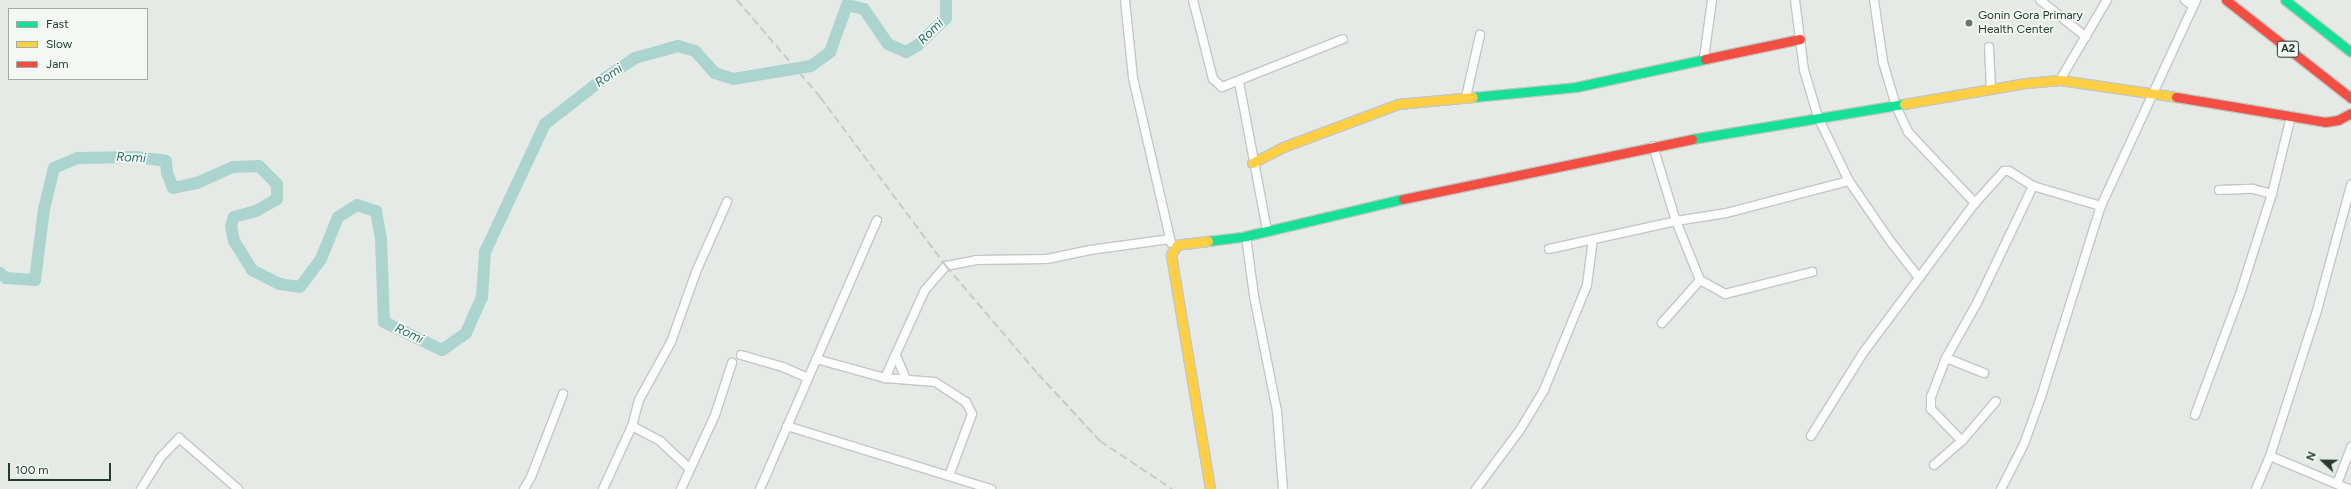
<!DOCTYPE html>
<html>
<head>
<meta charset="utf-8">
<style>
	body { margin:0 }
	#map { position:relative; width:2351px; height:489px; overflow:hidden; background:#e6eae7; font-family:Figtree,sans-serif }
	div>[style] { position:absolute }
	.river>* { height:12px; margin:-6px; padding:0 6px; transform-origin:6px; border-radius:6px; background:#abd4ce }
	.roads { filter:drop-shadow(1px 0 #c3c7c4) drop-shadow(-1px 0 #c3c7c4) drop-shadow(0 1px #c3c7c4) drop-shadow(0 -1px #c3c7c4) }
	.street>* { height:8px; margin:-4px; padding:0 4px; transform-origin:4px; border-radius:4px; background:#fbfcfb }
	.fast>* { height:9px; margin:-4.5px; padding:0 4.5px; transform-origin:4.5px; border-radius:4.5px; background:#16e098 }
	.slow>* { height:9px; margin:-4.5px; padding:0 4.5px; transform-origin:4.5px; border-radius:4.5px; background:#ffcf43 }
	.jam>* { height:9px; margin:-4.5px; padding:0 4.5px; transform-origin:4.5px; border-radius:4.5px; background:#f24e42 }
	.rail>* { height:2px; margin-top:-1px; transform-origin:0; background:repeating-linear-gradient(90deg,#c7cbc8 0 8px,transparent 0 12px) }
	.dots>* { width:11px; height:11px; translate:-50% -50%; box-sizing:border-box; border:2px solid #f4f8f5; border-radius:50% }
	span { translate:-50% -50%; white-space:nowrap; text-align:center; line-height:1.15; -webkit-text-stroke:3.5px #f4f8f5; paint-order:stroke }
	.shield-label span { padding:1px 3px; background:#f4f8f5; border:1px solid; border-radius:3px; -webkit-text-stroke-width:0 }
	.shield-label { font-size:11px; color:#253b2f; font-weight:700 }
	.poi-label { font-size:12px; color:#253b2f }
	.left { translate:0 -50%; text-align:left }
	.water-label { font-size:13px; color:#267068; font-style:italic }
	.legend { position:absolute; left:8px; top:8px; width:140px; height:72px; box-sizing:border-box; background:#f4f8f5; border:1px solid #a1aca6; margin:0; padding:5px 7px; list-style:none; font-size:12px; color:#253b2f }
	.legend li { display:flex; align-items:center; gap:8px; height:20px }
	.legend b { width:20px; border:1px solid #a1aca6 }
	.north { position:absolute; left:2303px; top:441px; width:40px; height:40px; -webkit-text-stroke:3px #f4f8f5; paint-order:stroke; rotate:292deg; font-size:11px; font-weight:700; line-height:16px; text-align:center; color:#253b2f }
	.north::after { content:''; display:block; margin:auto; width:14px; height:18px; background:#253b2f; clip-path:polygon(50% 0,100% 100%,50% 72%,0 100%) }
	.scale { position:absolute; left:8px; top:463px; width:103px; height:18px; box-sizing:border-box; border:2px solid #253b2f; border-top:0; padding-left:5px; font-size:12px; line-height:14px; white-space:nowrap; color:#253b2f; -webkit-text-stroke:3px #f4f8f5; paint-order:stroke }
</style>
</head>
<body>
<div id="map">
	<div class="river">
		<i style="left:0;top:273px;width:8px;rotate:40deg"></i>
		<i style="left:6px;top:278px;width:29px;rotate:4deg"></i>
		<i style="left:35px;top:280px;width:72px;rotate:-82.8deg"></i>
		<i style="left:44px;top:209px;width:42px;rotate:-76.3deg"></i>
		<i style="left:54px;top:168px;width:26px;rotate:-23deg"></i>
		<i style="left:78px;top:158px;width:57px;rotate:-1deg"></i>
		<i style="left:135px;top:157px;width:31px;rotate:7deg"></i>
		<i style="left:166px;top:161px;width:12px;rotate:85deg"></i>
		<i style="left:167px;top:173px;width:16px;rotate:68deg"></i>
		<i style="left:173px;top:188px;width:25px;rotate:-12deg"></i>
		<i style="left:197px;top:183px;width:39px;rotate:-24deg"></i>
		<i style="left:233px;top:167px;width:26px;rotate:-2deg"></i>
		<i style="left:259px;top:166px;width:25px;rotate:45deg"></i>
		<i style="left:277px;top:184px;width:15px;rotate:90deg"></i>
		<i style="left:277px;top:199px;width:24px;rotate:150deg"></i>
		<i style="left:256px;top:211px;width:23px;rotate:165deg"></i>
		<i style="left:234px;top:217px;width:9px;rotate:108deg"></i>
		<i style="left:231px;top:226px;width:15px;rotate:79deg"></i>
		<i style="left:234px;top:241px;width:34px;rotate:58deg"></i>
		<i style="left:252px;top:270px;width:30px;rotate:27deg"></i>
		<i style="left:279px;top:284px;width:21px;rotate:8deg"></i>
		<i style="left:300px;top:287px;width:35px;rotate:-53deg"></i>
		<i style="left:321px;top:259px;width:45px;rotate:-68deg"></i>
		<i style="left:338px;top:217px;width:22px;rotate:-32deg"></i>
		<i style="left:357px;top:205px;width:20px;rotate:18deg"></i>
		<i style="left:376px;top:211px;width:29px;rotate:80deg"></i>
		<i style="left:381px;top:240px;width:82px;rotate:87.9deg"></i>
		<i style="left:384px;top:322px;width:64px;rotate:25.8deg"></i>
		<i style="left:442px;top:350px;width:29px;rotate:-35deg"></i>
		<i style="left:466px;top:333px;width:39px;rotate:-66deg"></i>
		<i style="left:482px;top:297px;width:45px;rotate:-86.2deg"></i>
		<i style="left:485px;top:252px;width:141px;rotate:-64.9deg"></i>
		<i style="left:545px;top:124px;width:68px;rotate:-37.9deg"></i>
		<i style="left:599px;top:82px;width:43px;rotate:-33.7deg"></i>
		<i style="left:635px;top:58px;width:45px;rotate:-15.6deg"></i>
		<i style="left:678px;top:46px;width:18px;rotate:16deg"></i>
		<i style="left:695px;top:51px;width:30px;rotate:48deg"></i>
		<i style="left:715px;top:73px;width:19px;rotate:18deg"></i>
		<i style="left:733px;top:79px;width:79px;rotate:-9.5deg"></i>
		<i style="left:811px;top:66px;width:24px;rotate:-36deg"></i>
		<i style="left:830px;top:52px;width:50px;rotate:-70.1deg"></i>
		<i style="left:847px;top:5px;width:17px;rotate:13deg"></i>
		<i style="left:864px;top:9px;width:42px;rotate:55.6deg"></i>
		<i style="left:888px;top:44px;width:20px;rotate:24deg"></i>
		<i style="left:906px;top:52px;width:14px;rotate:-30deg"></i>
		<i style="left:918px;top:45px;width:39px;rotate:-44deg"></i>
		<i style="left:946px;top:18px;width:18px;rotate:-90deg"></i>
	</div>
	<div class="roads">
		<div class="street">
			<i style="left:1125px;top:0;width:78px;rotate:84.1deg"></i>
			<i style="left:1133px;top:78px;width:169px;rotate:77deg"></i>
			<i style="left:1193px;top:0;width:81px;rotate:75.8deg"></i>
			<i style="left:1213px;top:79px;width:12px;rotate:42deg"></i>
			<i style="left:1222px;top:87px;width:130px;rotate:-21.6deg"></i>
			<i style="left:1795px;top:0;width:71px;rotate:82.7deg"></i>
			<i style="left:1804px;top:70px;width:49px;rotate:73.4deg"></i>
			<i style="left:1818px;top:117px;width:71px;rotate:64.2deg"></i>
			<i style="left:1849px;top:181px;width:74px;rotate:55.5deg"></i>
			<i style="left:1891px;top:242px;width:46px;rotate:52.1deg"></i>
			<i style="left:1874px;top:0;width:63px;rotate:81.7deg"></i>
			<i style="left:1883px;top:62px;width:46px;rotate:73.5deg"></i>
			<i style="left:1896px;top:106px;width:29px;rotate:65deg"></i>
			<i style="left:1908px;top:132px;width:98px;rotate:46.7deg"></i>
			<i style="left:2040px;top:0;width:59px;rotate:38.8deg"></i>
			<i style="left:2185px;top:0;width:10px;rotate:37deg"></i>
			<i style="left:1989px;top:47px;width:42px;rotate:87.3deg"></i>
			<i style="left:1704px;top:58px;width:59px;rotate:-82.1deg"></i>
			<i style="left:2060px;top:80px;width:93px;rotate:-59.6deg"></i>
			<i style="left:1239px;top:82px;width:151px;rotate:79.3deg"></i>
			<i style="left:1466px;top:97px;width:64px;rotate:-77.3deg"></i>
			<i style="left:1653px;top:146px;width:78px;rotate:73deg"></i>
			<i style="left:1676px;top:221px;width:64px;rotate:67.9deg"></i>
			<i style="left:1700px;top:280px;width:29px;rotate:29deg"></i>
			<i style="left:1725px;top:294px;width:90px;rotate:-14.2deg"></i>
			<i style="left:2219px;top:190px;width:34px;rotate:-2deg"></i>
			<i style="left:2253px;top:189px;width:20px;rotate:15deg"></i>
			<i style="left:1246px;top:236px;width:61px;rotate:82.4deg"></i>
			<i style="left:1254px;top:296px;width:117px;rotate:78.7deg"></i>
			<i style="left:1277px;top:411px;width:78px;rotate:85.6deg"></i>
			<i style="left:1549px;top:249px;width:130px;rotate:-12.4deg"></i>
			<i style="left:1676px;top:221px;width:51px;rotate:-9.1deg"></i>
			<i style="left:1726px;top:213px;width:127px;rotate:-14.6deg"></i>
			<i style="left:1662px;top:323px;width:57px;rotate:-48.5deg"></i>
			<i style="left:741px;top:355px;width:44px;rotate:15.9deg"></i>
			<i style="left:783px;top:367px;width:27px;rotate:24deg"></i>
			<i style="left:897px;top:358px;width:23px;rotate:67deg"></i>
			<i style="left:1946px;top:358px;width:41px;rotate:21.5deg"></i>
			<i style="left:816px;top:359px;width:72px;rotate:15.4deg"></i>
			<i style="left:885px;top:378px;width:50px;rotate:4.6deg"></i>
			<i style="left:935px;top:382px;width:37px;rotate:33deg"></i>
			<i style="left:966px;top:402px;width:13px;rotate:63deg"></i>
			<i style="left:972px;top:414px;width:66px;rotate:110.4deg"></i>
			<i style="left:885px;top:378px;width:97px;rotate:-65.6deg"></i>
			<i style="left:925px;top:290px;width:32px;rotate:-49deg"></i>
			<i style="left:946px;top:266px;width:31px;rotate:-11deg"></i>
			<i style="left:976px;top:260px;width:71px;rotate:-0.8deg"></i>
			<i style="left:1047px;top:259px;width:44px;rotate:-11.8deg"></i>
			<i style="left:1090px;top:250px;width:81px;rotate:-7.8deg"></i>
			<i style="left:2195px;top:415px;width:129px;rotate:-69.6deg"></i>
			<i style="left:2240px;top:294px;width:105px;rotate:-72.3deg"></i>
			<i style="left:2272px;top:194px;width:80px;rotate:-76.3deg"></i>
			<i style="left:632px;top:426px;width:32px;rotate:28deg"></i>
			<i style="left:660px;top:441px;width:41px;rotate:43deg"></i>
			<i style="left:787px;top:426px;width:214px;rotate:17.2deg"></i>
			<i style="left:1811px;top:436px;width:98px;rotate:-57.9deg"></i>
			<i style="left:1863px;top:353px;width:187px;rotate:-53.3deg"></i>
			<i style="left:1975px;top:203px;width:43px;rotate:-47.8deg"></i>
			<i style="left:2004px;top:171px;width:5px"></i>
			<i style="left:2009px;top:171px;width:28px;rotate:32deg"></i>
			<i style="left:2033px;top:186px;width:71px;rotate:16.4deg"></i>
			<i style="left:1962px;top:441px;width:45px;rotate:-134.1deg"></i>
			<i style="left:1931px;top:409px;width:12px;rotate:-90deg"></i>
			<i style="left:1931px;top:397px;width:42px;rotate:-69deg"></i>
			<i style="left:1946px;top:358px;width:63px;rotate:-60.6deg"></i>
			<i style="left:1977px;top:303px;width:130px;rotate:-64.4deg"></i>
			<i style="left:2270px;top:456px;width:86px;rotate:22.7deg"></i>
			<i style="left:1934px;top:465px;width:37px;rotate:-41deg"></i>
			<i style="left:1962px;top:441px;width:52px;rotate:-49.6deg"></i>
			<i style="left:2337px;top:484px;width:40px;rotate:-69deg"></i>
			<i style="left:141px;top:489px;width:36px;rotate:-58deg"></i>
			<i style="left:160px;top:458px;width:28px;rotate:-46deg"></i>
			<i style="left:179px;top:438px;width:78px;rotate:40.8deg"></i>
			<i style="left:524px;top:489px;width:14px;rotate:-60deg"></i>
			<i style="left:531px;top:477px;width:89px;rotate:-68.9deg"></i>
			<i style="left:603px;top:489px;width:69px;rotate:-65.3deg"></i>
			<i style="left:632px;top:426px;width:27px;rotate:-75deg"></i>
			<i style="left:639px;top:400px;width:66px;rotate:-61.1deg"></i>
			<i style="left:671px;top:342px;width:74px;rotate:-70.3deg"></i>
			<i style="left:696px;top:272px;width:77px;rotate:-66.1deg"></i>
			<i style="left:681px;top:489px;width:81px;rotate:-65.3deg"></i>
			<i style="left:715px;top:415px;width:55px;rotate:-71.9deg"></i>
			<i style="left:760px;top:489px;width:293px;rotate:-66.5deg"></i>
			<i style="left:1476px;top:489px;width:74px;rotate:-53.3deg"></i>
			<i style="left:1520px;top:430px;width:47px;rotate:-59deg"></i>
			<i style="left:1544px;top:390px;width:113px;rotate:-67.7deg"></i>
			<i style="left:1587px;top:285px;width:46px;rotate:-82.6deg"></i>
			<i style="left:2001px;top:489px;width:51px;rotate:-62.9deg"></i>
			<i style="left:2024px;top:444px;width:50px;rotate:-70.1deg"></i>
			<i style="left:2041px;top:397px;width:200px;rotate:-72.6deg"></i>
			<i style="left:2101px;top:206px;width:227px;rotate:-65.2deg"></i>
			<i style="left:2256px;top:489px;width:36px;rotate:-67deg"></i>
			<i style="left:2270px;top:456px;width:149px;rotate:-72.1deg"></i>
			<i style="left:2316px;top:314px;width:134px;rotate:-74.8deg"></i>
		</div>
		<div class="fast">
			<i style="left:2285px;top:0;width:84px;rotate:38.2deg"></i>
			<i style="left:1473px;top:97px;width:103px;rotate:-5.5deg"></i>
			<i style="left:1576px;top:87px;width:132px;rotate:-12.2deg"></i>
			<i style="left:1692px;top:139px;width:215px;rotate:-9.4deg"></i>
			<i style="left:1208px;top:241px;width:38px;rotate:-7deg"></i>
			<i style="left:1246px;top:236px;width:161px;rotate:-13.3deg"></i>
		</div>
		<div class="slow">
			<i style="left:1904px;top:104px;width:124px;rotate:-9.8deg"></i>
			<i style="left:2026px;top:83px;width:34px;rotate:-5deg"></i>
			<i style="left:2060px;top:80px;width:117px;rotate:8.3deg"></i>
			<i style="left:1252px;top:163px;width:35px;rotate:-27deg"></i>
			<i style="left:1283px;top:147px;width:123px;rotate:-20.5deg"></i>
			<i style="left:1398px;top:104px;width:75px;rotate:-5.3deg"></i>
			<i style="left:1208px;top:241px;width:31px;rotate:173deg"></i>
			<i style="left:1177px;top:245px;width:12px;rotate:121deg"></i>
			<i style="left:1171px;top:255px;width:237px;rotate:80.5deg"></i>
		</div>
		<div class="jam">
			<i style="left:2226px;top:0;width:159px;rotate:38.1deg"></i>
			<i style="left:1705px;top:59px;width:97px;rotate:-11.9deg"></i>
			<i style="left:2176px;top:97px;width:151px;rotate:9.5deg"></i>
			<i style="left:2325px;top:122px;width:13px;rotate:-9deg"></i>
			<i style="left:2338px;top:120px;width:15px;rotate:-28deg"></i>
			<i style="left:1403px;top:199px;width:295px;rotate:-11.7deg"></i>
		</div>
	</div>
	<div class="rail">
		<i style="left:737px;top:0;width:128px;rotate:49.4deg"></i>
		<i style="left:820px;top:97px;width:211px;rotate:53.3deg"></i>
		<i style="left:946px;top:266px;width:142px;rotate:49.6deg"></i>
		<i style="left:1038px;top:374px;width:91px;rotate:47.2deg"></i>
		<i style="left:1100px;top:441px;width:87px;rotate:33.7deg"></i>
	</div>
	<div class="dots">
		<i style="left:1969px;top:23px;background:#69786f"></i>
	</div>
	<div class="shield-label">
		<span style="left:2288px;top:49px">A2</span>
	</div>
	<div class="poi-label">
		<span class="left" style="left:1978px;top:23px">Gonin Gora Primary<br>Health Center</span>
	</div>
	<div class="water-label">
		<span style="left:931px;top:32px;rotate:-45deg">Romi</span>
		<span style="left:609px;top:76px;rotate:-35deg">Romi</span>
		<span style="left:131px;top:158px;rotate:3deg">Romi</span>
		<span style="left:409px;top:334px;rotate:25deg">Romi</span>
	</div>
	<ul class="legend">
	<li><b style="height:5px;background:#16e098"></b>Fast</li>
	<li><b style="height:5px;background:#ffcf43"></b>Slow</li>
	<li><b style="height:5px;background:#f24e42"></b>Jam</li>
	</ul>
	<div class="north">N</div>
	<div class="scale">100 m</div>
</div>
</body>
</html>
